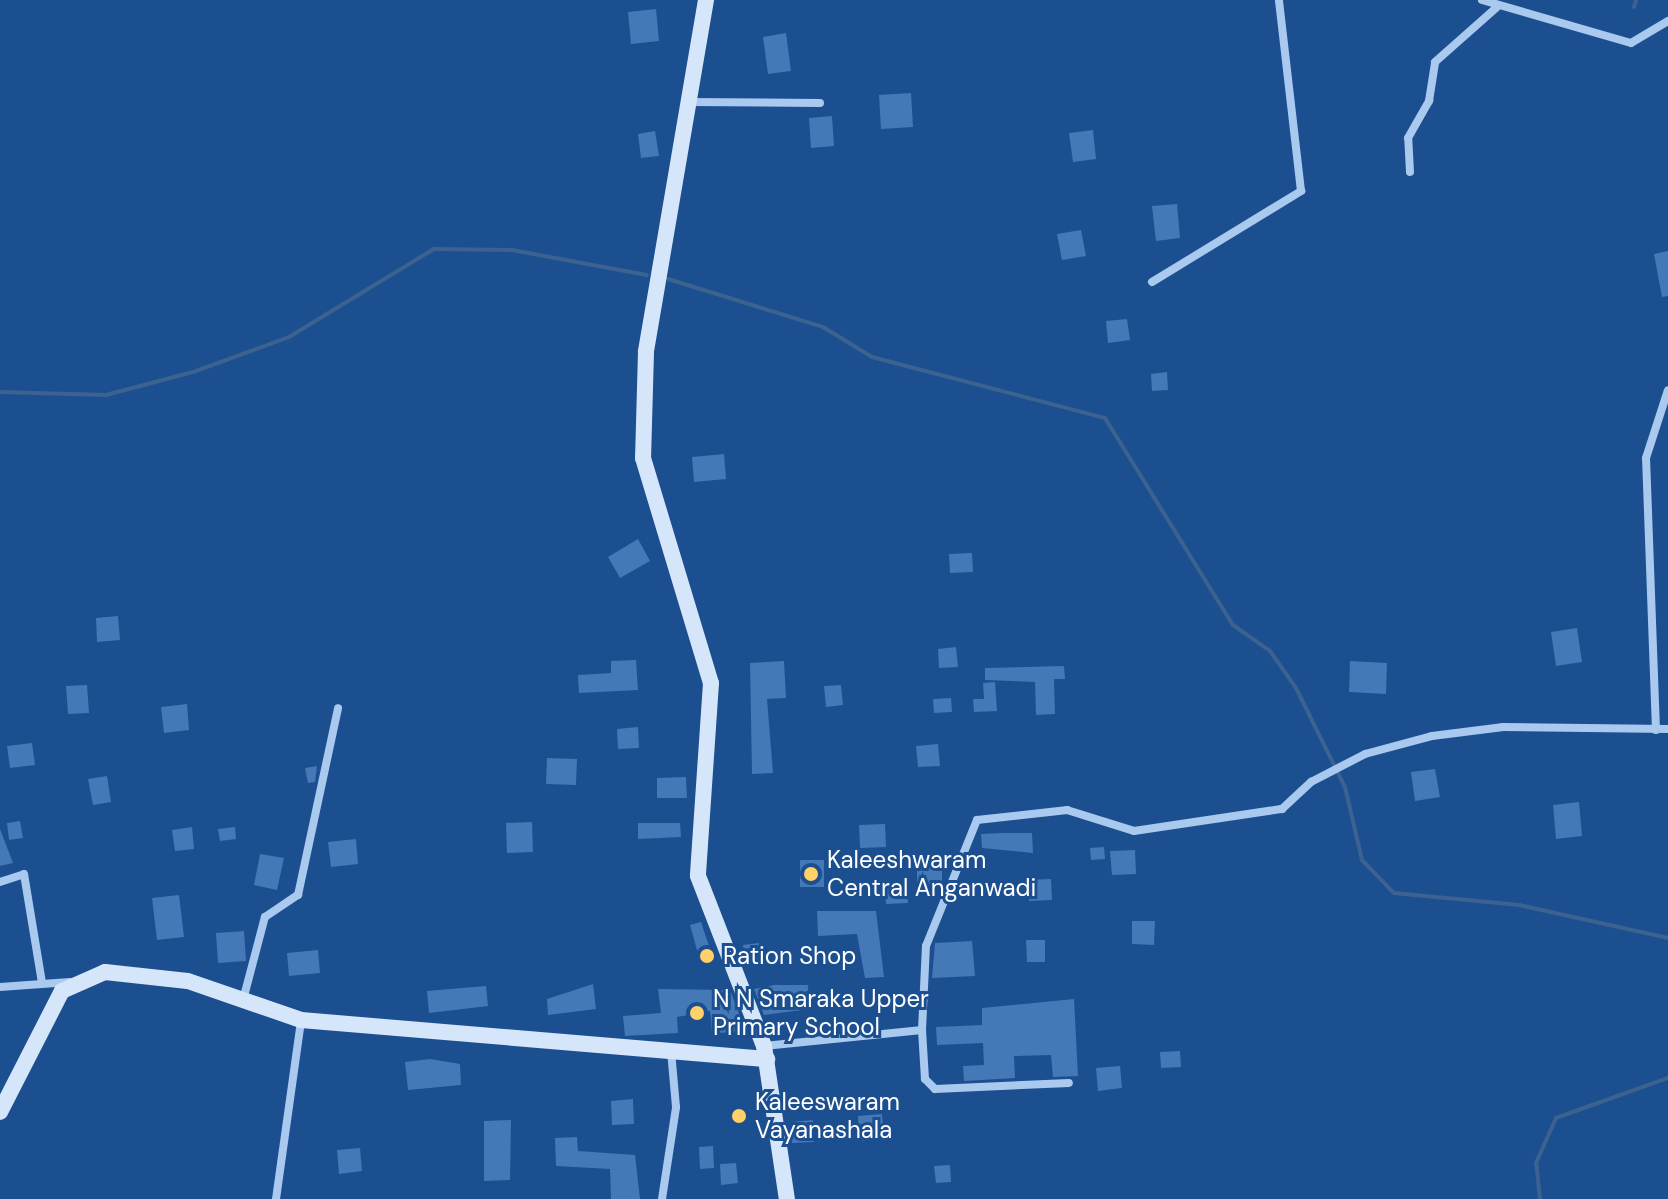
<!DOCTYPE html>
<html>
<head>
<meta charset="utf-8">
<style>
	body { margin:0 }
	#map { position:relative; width:1668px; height:1199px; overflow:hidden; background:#1b4f8f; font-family:"DM Sans",sans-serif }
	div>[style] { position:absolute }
	.stream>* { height:4px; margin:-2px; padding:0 2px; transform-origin:2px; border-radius:2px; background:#3c6290 }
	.building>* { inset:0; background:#4478b7 }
	.street>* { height:8px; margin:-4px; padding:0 4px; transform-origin:4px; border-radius:4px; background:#a9c9ee }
	.secondary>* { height:16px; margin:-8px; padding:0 8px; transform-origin:8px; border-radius:8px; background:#d6e6fa }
	.dots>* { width:22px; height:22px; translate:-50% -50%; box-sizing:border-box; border:4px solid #1b4f8f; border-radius:50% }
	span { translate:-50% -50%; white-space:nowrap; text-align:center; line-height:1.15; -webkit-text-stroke:6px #1b4f8f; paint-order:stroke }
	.poi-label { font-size:24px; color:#fff }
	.left { translate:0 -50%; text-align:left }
</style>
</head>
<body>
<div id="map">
	<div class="stream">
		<i style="left:1634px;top:7px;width:7px;rotate:-74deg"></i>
		<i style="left:668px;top:279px;width:162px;rotate:17.2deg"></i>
		<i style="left:823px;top:327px;width:57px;rotate:31.5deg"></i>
		<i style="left:872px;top:357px;width:241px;rotate:14.7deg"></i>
		<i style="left:1105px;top:418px;width:243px;rotate:58.3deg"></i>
		<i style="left:1233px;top:625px;width:45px;rotate:35.1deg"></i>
		<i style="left:1270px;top:651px;width:45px;rotate:54.9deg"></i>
		<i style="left:1296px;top:688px;width:110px;rotate:63.7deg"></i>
		<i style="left:1345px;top:787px;width:75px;rotate:76.9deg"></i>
		<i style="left:1362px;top:860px;width:46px;rotate:45.9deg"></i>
		<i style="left:1394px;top:893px;width:126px;rotate:5.5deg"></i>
		<i style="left:1519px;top:905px;width:153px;rotate:12.5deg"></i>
		<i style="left:0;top:392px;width:106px;rotate:1.6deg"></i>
		<i style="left:106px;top:395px;width:90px;rotate:-14.8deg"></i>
		<i style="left:193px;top:372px;width:102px;rotate:-20deg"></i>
		<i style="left:289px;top:337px;width:170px;rotate:-31.3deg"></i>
		<i style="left:434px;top:249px;width:78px;rotate:0.7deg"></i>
		<i style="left:512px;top:250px;width:137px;rotate:10.5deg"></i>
		<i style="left:1540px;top:1199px;width:36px;rotate:-96deg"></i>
		<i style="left:1536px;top:1163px;width:49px;rotate:-66deg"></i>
		<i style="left:1556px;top:1118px;width:119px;rotate:-19.7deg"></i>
	</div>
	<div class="building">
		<i style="clip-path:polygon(656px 9px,659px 41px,631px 44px,628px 12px)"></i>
		<i style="clip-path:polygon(786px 33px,791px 71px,768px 74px,763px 37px)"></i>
		<i style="clip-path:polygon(911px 93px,913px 127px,881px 129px,879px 95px)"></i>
		<i style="clip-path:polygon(832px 116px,834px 146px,811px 148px,809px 118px)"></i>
		<i style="clip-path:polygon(1093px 130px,1096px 159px,1073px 162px,1069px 133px)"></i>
		<i style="clip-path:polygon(655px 131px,659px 156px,641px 158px,638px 134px)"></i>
		<i style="clip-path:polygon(1177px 204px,1180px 238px,1156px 241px,1152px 206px)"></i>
		<i style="clip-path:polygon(1081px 230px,1086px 256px,1062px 260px,1057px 234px)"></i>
		<i style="clip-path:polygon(1668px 251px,1668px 296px,1662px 297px,1654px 254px)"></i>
		<i style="clip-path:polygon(1127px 319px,1130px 340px,1108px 343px,1106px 321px)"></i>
		<i style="clip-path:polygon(1167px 372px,1168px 390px,1152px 391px,1151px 374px)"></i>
		<i style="clip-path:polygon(724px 454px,726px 479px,694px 482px,692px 457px)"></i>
		<i style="clip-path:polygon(638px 539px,650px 561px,620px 578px,608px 557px)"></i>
		<i style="clip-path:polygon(972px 553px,973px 572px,950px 573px,949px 554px)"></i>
		<i style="clip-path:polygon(118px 616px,120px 640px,97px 642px,96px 618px)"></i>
		<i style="clip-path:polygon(1577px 628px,1582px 662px,1556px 666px,1551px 632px)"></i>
		<i style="clip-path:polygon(956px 647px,958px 667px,939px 668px,938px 649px)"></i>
		<i style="clip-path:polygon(636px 660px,638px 690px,579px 693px,578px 675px,611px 673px,611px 661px)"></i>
		<i style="clip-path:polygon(784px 661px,786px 698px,767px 699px,773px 773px,752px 774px,750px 663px)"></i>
		<i style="clip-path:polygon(1350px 661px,1387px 663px,1386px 694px,1349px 692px)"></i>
		<i style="clip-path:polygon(1064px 666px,1065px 679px,1054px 679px,1055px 714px,1036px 715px,1035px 682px,985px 680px,985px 668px)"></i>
		<i style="clip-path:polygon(995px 682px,997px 711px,974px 712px,973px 699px,984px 699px,983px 683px)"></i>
		<i style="clip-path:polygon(87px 685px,89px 713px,68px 714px,66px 686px)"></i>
		<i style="clip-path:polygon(841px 685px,843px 705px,826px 707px,824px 686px)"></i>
		<i style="clip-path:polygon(951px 698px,952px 712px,934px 713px,933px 699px)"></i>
		<i style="clip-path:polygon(187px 704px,189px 730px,164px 733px,161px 707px)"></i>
		<i style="clip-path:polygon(638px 727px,639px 748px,618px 749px,617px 729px)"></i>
		<i style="clip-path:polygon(32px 743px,35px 765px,10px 768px,7px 746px)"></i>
		<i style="clip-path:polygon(938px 744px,940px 766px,918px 767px,916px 746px)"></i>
		<i style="clip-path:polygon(547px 758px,577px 759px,576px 785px,546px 784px)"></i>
		<i style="clip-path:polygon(317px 766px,315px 782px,308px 783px,305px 768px)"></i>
		<i style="clip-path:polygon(1435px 769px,1440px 797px,1415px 801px,1411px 772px)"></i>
		<i style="clip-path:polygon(107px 776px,111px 802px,93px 805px,88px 779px)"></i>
		<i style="clip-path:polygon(686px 777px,687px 798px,657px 798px,657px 778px)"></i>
		<i style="clip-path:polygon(1579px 802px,1582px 836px,1556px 839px,1553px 805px)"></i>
		<i style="clip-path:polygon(20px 821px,23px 838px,9px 840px,7px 823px)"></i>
		<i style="clip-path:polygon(532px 822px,533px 852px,507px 853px,506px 823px)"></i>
		<i style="clip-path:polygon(638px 823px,680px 823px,681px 837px,638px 839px)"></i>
		<i style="clip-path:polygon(885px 824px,886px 847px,860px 848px,859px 825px)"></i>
		<i style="clip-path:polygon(192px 827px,194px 849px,175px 851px,172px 830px)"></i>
		<i style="clip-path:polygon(235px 827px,236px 839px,220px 841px,218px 829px)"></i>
		<i style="clip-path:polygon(0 829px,13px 863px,0 866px)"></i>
		<i style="clip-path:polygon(1001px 833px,1032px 833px,1033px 853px,982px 848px,981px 834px)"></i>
		<i style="clip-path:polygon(356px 839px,358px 864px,331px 867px,328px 842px)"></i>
		<i style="clip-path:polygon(1104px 847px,1105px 859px,1091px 860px,1090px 848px)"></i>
		<i style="clip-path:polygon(1135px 850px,1136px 874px,1112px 875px,1110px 851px)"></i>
		<i style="clip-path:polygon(260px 854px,284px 858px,277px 890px,254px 885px)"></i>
		<i style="clip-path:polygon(800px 860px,824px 860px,824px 887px,800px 887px)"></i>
		<i style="clip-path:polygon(917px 861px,942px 861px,942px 884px,917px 885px)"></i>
		<i style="clip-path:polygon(1051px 879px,1052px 900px,1029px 901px,1028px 880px)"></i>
		<i style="clip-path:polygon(906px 884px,908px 903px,886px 904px,885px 886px)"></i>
		<i style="clip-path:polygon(179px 895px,184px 937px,157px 940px,152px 898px)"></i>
		<i style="clip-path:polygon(817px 911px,876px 911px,884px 977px,865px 978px,857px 934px,818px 936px)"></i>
		<i style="clip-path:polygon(1132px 921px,1155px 921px,1154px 945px,1132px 944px)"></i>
		<i style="clip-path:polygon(701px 922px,713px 958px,700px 961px,690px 925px)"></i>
		<i style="clip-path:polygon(244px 931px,246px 961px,218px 963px,216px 933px)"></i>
		<i style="clip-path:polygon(1026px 940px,1045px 940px,1045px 962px,1027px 962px)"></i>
		<i style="clip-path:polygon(972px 941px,975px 976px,932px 978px,935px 943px)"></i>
		<i style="clip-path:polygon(759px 943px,761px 965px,745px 966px,743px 945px)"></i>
		<i style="clip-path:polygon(318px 950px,320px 973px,289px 976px,287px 953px)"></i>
		<i style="clip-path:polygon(593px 984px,596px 1009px,548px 1015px,547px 999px)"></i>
		<i style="clip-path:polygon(774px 985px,808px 985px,809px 1009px,764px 1015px,754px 989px)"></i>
		<i style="clip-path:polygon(486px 986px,488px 1006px,429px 1013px,427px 991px)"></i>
		<i style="clip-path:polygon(658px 989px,730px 990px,746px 1032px,712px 1033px,710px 1011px,677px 1017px,678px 1033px,625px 1036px,623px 1016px,661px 1013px)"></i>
		<i style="clip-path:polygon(1074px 999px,1078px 1076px,1053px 1077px,1051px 1055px,1014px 1056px,1015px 1078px,964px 1081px,963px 1066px,984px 1065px,983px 1043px,937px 1045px,936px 1027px,982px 1025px,982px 1008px)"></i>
		<i style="clip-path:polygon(1180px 1051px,1181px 1067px,1161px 1068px,1160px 1052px)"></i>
		<i style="clip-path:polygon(430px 1059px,460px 1064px,461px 1085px,408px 1090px,405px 1062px)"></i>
		<i style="clip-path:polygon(1120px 1066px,1122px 1088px,1098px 1091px,1096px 1068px)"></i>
		<i style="clip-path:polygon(633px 1099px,634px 1124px,612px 1125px,611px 1101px)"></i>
		<i style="clip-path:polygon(882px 1114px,884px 1139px,859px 1141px,858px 1116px)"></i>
		<i style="clip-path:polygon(511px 1120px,510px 1180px,484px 1181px,484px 1121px)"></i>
		<i style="clip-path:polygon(813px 1120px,814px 1142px,792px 1143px,791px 1122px)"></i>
		<i style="clip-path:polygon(577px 1137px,578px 1151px,635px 1155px,640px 1199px,611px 1199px,610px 1169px,556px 1166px,555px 1138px)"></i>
		<i style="clip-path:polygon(713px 1146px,714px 1168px,700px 1169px,699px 1147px)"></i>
		<i style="clip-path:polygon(360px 1148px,362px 1171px,339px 1174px,337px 1150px)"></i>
		<i style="clip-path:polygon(736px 1163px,738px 1183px,721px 1185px,720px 1164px)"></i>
		<i style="clip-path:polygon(950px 1165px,951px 1182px,936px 1183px,934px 1166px)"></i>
	</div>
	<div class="street">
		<i style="left:1482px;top:0;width:155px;rotate:16.1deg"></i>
		<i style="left:1631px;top:43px;width:43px;rotate:-30.7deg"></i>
		<i style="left:688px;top:102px;width:132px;rotate:0.4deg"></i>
		<i style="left:1410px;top:172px;width:34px;rotate:-93deg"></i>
		<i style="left:1408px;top:138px;width:43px;rotate:-60.4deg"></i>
		<i style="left:1429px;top:101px;width:39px;rotate:-81deg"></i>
		<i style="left:1435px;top:62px;width:83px;rotate:-41.6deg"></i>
		<i style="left:1152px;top:282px;width:175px;rotate:-31.4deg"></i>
		<i style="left:1301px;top:191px;width:192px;rotate:-96.6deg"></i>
		<i style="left:1656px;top:730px;width:272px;rotate:-92.1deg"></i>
		<i style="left:1646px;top:458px;width:71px;rotate:-72.1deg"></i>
		<i style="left:0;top:882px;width:25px;rotate:-18deg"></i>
		<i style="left:24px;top:874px;width:110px;rotate:80.6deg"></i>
		<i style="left:0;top:987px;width:70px;rotate:-4.1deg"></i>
		<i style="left:243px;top:1000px;width:86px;rotate:-75.2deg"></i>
		<i style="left:265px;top:917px;width:40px;rotate:-34deg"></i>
		<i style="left:298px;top:895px;width:191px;rotate:-77.9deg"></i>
		<i style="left:922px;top:1030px;width:84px;rotate:-87.3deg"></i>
		<i style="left:926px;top:946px;width:136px;rotate:-68deg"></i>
		<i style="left:977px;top:820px;width:91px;rotate:-6.3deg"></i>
		<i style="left:1067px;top:810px;width:70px;rotate:17.4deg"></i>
		<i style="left:1134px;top:831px;width:150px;rotate:-8.5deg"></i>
		<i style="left:1282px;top:809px;width:40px;rotate:-43deg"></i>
		<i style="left:1311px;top:782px;width:61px;rotate:-27.4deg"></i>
		<i style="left:1365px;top:754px;width:69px;rotate:-15deg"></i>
		<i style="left:1432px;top:736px;width:72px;rotate:-7.2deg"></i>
		<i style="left:1503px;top:727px;width:165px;rotate:0.7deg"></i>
		<i style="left:764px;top:1046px;width:159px;rotate:-5.8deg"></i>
		<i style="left:922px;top:1030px;width:49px;rotate:86.5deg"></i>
		<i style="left:925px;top:1079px;width:14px;rotate:45deg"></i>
		<i style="left:935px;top:1089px;width:134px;rotate:-2.6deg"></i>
		<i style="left:276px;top:1199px;width:181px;rotate:-82deg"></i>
		<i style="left:662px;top:1199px;width:93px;rotate:-81.3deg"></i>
		<i style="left:676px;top:1107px;width:56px;rotate:-95.1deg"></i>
	</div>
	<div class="secondary">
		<i style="left:706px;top:0;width:357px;rotate:99.7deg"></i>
		<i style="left:646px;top:352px;width:106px;rotate:91.6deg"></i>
		<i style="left:643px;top:458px;width:235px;rotate:73.2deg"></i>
		<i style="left:711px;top:683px;width:193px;rotate:93.9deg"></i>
		<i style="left:698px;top:876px;width:182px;rotate:68.8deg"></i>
		<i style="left:764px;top:1046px;width:155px;rotate:81.5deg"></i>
		<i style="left:0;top:1112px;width:136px;rotate:-62.9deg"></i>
		<i style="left:62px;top:991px;width:47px;rotate:-23.8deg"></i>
		<i style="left:105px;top:972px;width:83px;rotate:6.2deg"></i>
		<i style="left:188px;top:981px;width:120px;rotate:19deg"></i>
		<i style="left:301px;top:1020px;width:468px;rotate:4.8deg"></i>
	</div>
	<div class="dots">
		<i style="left:811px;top:874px;background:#ffd166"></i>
		<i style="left:707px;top:956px;background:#ffd166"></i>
		<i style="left:697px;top:1013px;background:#ffd166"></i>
		<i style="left:739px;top:1116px;background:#ffd166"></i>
	</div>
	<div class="poi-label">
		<span class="left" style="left:827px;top:874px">Kaleeshwaram<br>Central Anganwadi</span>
		<span class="left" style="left:723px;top:956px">Ration Shop</span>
		<span class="left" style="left:713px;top:1013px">N N Smaraka Upper<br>Primary School</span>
		<span class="left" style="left:755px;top:1116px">Kaleeswaram<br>Vayanashala</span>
	</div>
</div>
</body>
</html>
